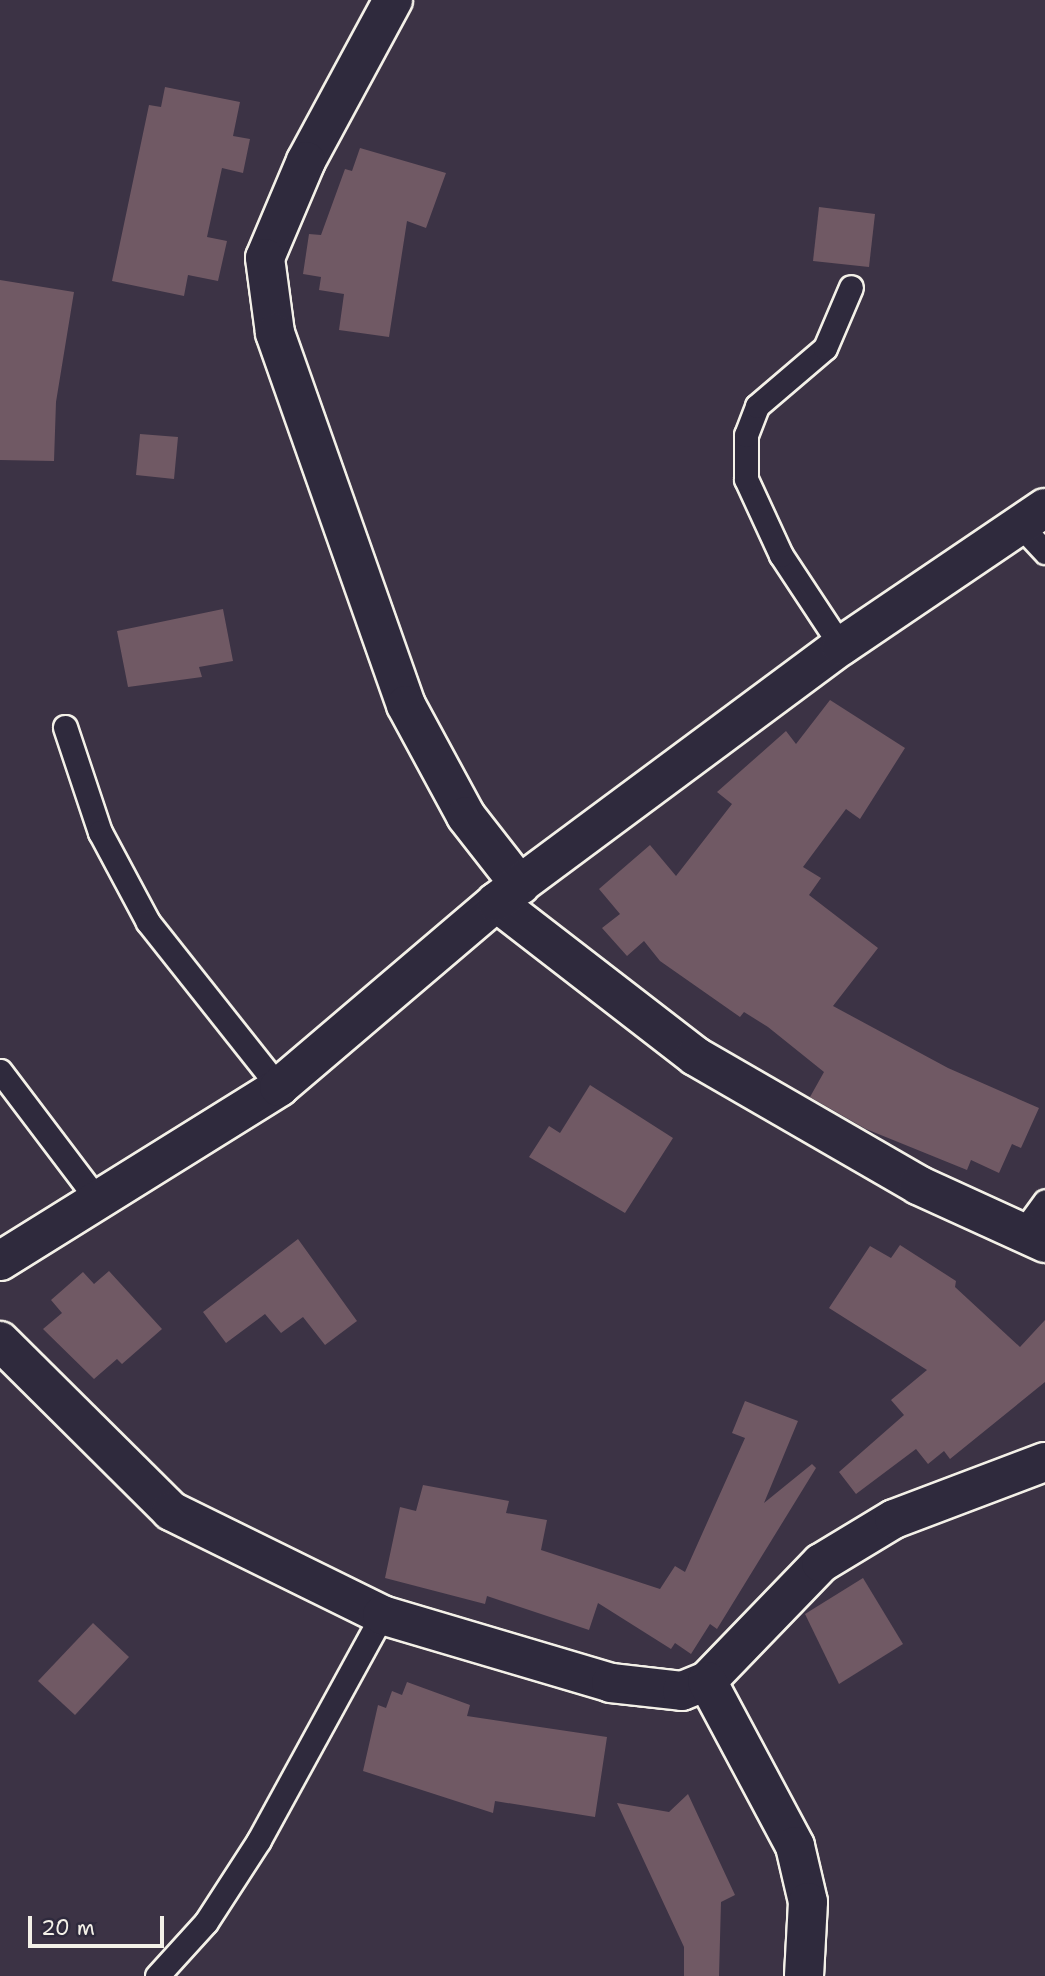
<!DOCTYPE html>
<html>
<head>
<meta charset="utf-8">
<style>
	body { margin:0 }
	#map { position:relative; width:1045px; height:1976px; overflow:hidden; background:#3c3345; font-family:"Shantell Sans",sans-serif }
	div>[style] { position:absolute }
	.building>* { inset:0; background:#705964 }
	.roads { filter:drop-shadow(2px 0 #f4f1e8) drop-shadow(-2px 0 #f4f1e8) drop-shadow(0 2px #f4f1e8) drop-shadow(0 -2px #f4f1e8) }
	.service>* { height:23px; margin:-11.5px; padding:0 11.5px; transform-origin:11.5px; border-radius:11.5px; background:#2f2a3d }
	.minor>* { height:38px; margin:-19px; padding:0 19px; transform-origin:19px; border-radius:19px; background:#2f2a3d }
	span { translate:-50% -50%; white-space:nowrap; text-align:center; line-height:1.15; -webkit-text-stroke:5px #2f2a3d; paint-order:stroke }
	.scale { position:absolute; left:28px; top:1916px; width:136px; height:32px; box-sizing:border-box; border:4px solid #f4f1e8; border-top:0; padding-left:9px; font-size:21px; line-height:24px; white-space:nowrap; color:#f4f1e8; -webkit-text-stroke:5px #2f2a3d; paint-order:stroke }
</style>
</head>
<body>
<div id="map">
	<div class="building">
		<i style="clip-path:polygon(165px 87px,240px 102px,233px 136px,250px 139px,243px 173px,222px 168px,207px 237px,227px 241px,218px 281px,188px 275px,184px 296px,112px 281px,149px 105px,161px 107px)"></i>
		<i style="clip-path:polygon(360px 148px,446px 173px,426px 228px,407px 221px,389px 337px,339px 330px,344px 294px,319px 290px,321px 277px,303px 274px,309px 234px,321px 235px,345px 169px,352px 171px)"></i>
		<i style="clip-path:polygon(819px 207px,875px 214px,869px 267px,813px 261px)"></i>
		<i style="clip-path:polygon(0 280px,74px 292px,56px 402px,54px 461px,0 460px)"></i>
		<i style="clip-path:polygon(140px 434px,178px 437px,174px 479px,136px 475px)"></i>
		<i style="clip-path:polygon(223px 609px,233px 661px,199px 667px,202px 677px,128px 687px,117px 631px)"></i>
		<i style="clip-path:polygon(830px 700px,905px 748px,860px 819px,846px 809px,803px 867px,821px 878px,809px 895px,878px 948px,833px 1006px,948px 1068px,1039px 1108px,1021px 1148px,1012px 1144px,999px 1173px,971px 1160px,967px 1170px,866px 1129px,810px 1097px,824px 1072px,768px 1027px,744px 1012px,740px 1017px,660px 961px,644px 941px,627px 956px,602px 928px,620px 914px,599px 889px,650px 845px,676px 876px,732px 804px,717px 792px,786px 731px,796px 744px)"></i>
		<i style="clip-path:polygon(590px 1085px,673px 1138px,625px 1213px,529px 1157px,549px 1126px,560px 1133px)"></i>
		<i style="clip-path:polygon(298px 1239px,357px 1321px,325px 1345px,303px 1317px,281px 1333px,265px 1314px,226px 1343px,203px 1312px)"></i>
		<i style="clip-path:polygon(900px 1245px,956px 1281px,955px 1287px,1020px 1347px,1045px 1320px,1045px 1382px,950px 1459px,944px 1451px,928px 1464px,916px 1449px,856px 1494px,839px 1472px,904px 1415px,891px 1400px,927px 1370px,829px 1308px,870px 1246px,891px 1258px)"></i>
		<i style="clip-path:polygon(109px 1271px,162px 1329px,122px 1364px,117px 1359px,94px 1379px,43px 1329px,62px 1313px,51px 1300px,83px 1272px,94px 1284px)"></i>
		<i style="clip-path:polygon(745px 1401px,798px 1421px,764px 1503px,812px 1464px,816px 1468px,717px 1629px,710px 1624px,691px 1654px,675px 1643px,671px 1649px,598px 1603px,589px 1630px,487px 1596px,485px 1604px,385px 1578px,400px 1507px,416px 1511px,423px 1485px,509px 1501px,506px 1513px,547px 1520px,541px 1550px,660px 1589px,675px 1566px,685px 1572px,745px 1438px,732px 1433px)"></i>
		<i style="clip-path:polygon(863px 1578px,903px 1644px,839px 1684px,805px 1614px)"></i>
		<i style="clip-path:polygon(93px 1623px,129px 1657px,75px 1715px,38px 1681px)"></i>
		<i style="clip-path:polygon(407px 1682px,470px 1705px,467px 1716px,607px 1737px,595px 1817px,495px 1801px,493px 1813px,363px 1771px,378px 1705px,386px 1708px,392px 1691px,402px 1695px)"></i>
		<i style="clip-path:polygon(688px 1794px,735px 1895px,721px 1902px,719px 1976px,684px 1976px,684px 1947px,617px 1803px,669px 1812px)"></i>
	</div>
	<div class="roads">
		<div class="service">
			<i style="left:1020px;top:525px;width:37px;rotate:47deg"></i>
			<i style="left:841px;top:646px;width:109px;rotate:-123.4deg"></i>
			<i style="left:781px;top:555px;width:84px;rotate:-114.7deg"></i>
			<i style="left:746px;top:479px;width:44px;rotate:-90deg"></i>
			<i style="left:746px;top:435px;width:31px;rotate:-69deg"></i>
			<i style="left:757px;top:406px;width:89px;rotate:-40.5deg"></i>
			<i style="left:825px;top:348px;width:66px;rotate:-66.9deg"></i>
			<i style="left:65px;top:727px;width:111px;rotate:71.6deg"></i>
			<i style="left:100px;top:832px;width:102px;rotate:61.9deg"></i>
			<i style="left:148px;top:922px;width:211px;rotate:51.6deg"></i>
			<i style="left:0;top:1071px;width:164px;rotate:52.9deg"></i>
			<i style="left:1022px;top:1233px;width:39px;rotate:-54deg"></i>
			<i style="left:157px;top:1976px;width:73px;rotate:-47.8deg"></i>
			<i style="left:206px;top:1922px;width:98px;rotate:-57.1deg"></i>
			<i style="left:259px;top:1840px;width:256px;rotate:-61.3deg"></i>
		</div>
		<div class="minor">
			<i style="left:393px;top:0;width:183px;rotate:118.4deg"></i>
			<i style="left:306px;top:161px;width:105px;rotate:112.9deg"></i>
			<i style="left:265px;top:258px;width:76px;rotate:82.4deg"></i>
			<i style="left:275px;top:333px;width:394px;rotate:70.6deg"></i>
			<i style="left:406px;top:705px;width:126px;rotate:61.6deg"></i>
			<i style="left:466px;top:816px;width:88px;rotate:52deg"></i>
			<i style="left:496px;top:902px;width:252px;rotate:37.7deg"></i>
			<i style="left:695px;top:1056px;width:258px;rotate:30deg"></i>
			<i style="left:918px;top:1185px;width:140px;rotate:24.5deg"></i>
			<i style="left:0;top:1261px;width:329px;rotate:-31.9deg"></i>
			<i style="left:279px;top:1087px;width:285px;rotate:-40.4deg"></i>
			<i style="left:496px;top:902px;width:430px;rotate:-36.6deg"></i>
			<i style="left:841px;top:646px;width:246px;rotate:-34.1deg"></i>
			<i style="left:0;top:1341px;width:241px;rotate:44.8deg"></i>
			<i style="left:171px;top:1511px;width:235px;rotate:26.2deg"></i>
			<i style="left:382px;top:1615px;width:239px;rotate:16.5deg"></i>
			<i style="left:611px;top:1683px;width:71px;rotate:6.4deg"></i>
			<i style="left:682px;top:1691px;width:27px;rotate:-22deg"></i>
			<i style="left:707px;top:1681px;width:164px;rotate:-46deg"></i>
			<i style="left:821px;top:1563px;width:85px;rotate:-31.1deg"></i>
			<i style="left:894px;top:1519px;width:161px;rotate:-20.7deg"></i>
			<i style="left:707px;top:1681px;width:187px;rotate:61.9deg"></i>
			<i style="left:795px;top:1846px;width:57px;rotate:76.9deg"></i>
			<i style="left:808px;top:1902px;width:74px;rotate:93.1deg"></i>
		</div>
	</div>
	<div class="scale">20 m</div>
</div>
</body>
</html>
